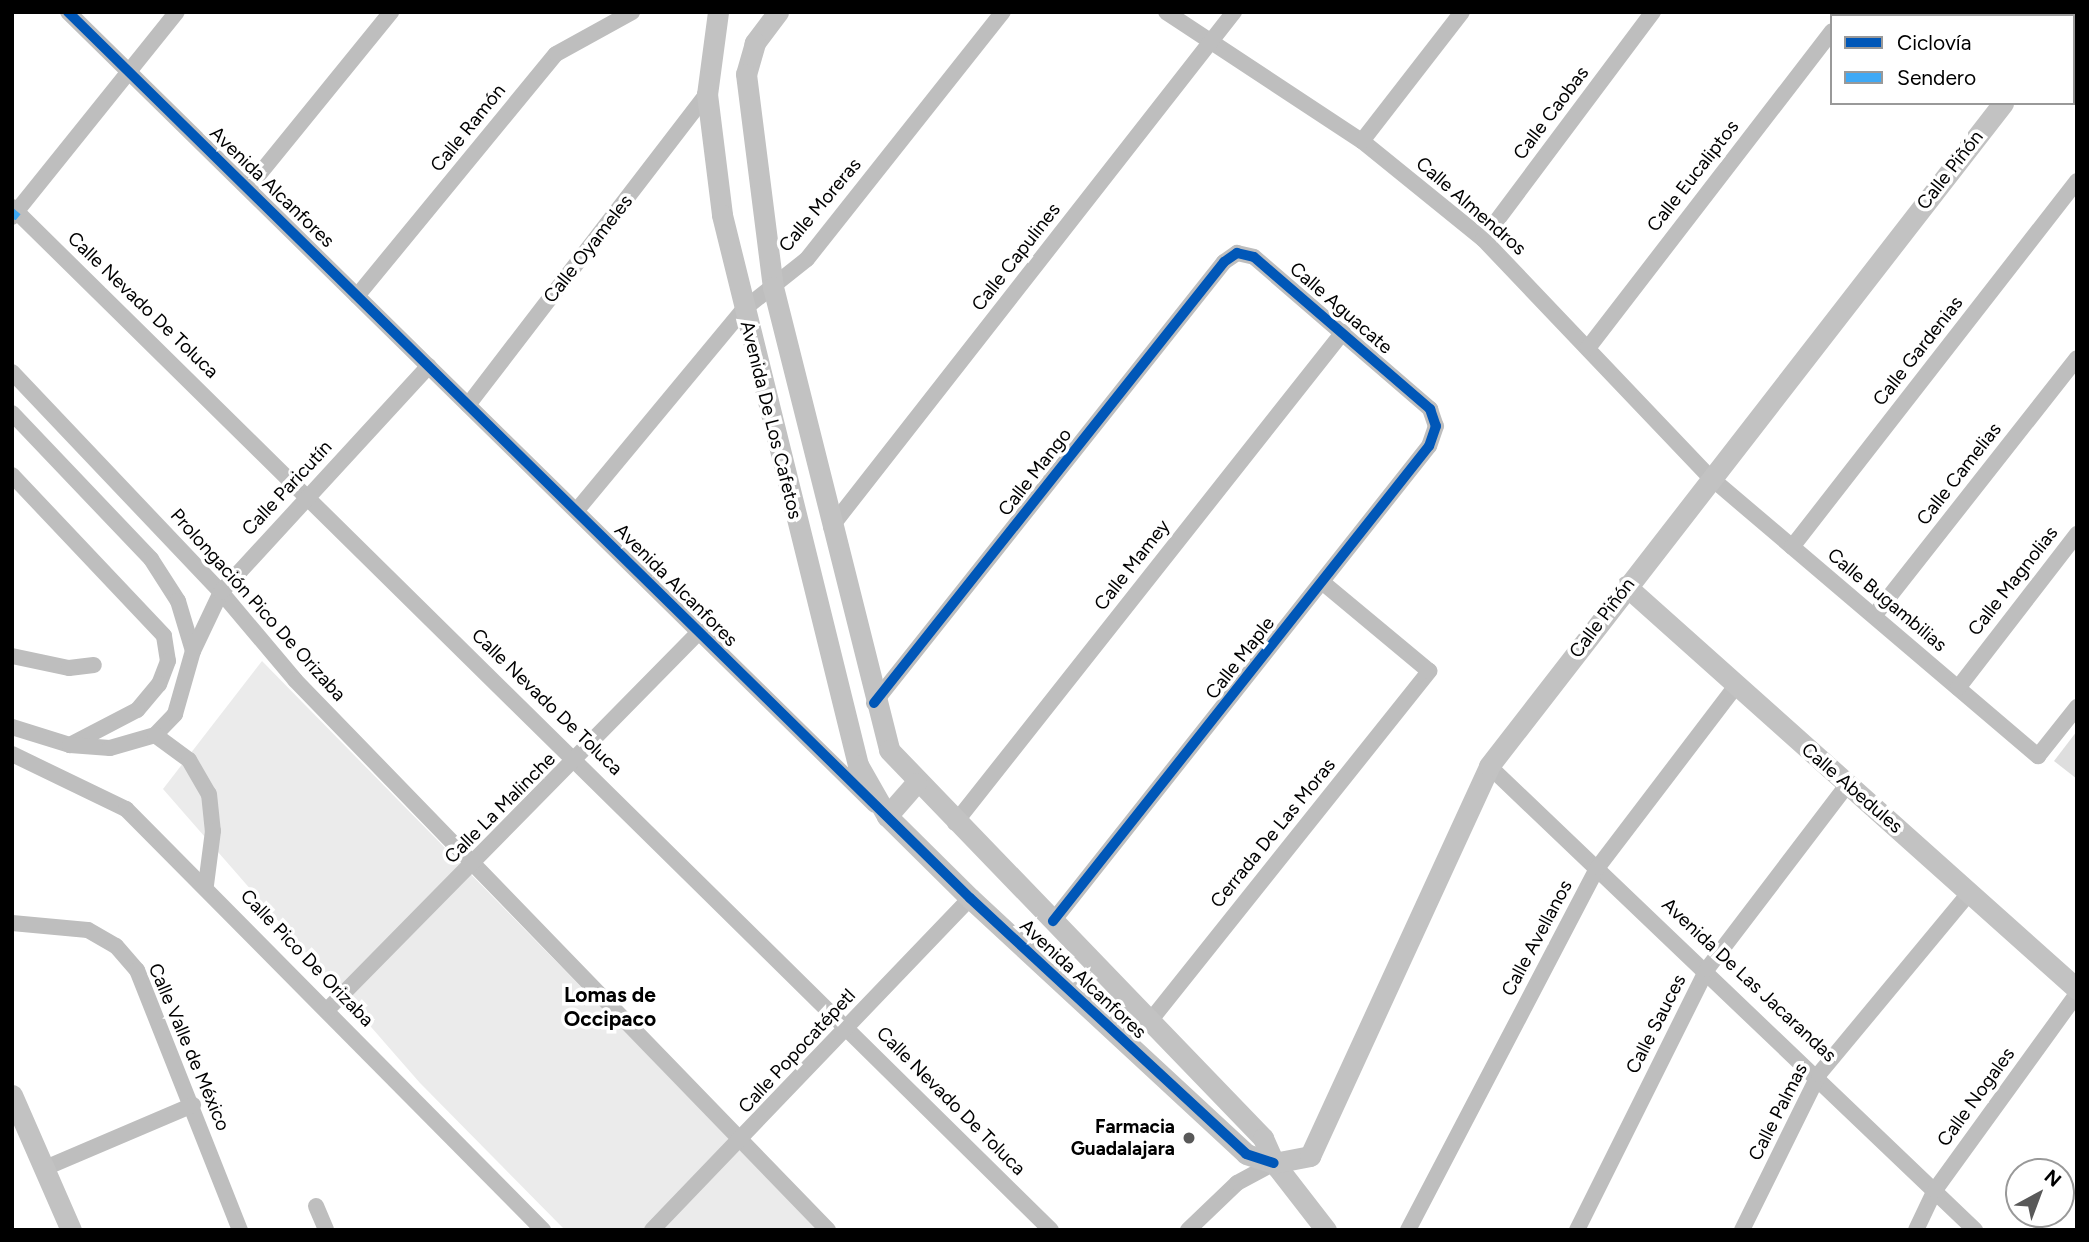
<!DOCTYPE html>
<html>
<head>
<meta charset="utf-8">
<style>
	body { margin:0 }
	#map { position:relative; width:2089px; height:1242px; overflow:hidden; background:#fff; font-family:Figtree,sans-serif }
	div>[style] { position:absolute }
	.green>* { inset:0; background:#ebebeb }
	.building>* { inset:0; background:#dedede }
	.street>* { height:16px; margin:-8px; padding:0 8px; transform-origin:8px; border-radius:8px; background:#bebebe }
	.secondary>* { height:21px; margin:-10.5px; padding:0 10.5px; transform-origin:10.5px; border-radius:10.5px; background:#c2c2c2 }
	.quiet>* { height:9px; margin-top:-4.5px; transform-origin:0; background:repeating-linear-gradient(90deg,#3fa9f5 0 18px,transparent 0 27px) }
	.cycleway>* { height:10px; margin:-5px; padding:0 5px; transform-origin:5px; border-radius:5px; background:#0057b8 }
	.dots>* { width:19px; height:19px; translate:-50% -50%; box-sizing:border-box; border:4px solid #fff; border-radius:50% }
	span { translate:-50% -50%; white-space:nowrap; text-align:center; line-height:1.15; -webkit-text-stroke:7px #fff; paint-order:stroke }
	.street-label { font-size:19px; color:#000 }
	.poi-label { font-size:19px; color:#000; font-weight:700 }
	.right { translate:-100% -50%; text-align:right }
	.neighbourhood-label { font-size:21px; color:#000; font-weight:700 }
	.frame { position:absolute; inset:0; border:14px solid #000; pointer-events:none }
	.legend { position:absolute; left:1830px; top:14px; width:245px; height:91px; box-sizing:border-box; background:#fff; border:2px solid #999; margin:0; padding:9px 12px; list-style:none; font-size:21px; color:#000 }
	.legend li { display:flex; align-items:center; gap:14px; height:35px }
	.legend b { width:35px; border:2px solid #999 }
	.north { position:absolute; left:2005px; top:1158px; width:70px; height:70px; box-sizing:border-box; background:#fff; border:2px solid #999; border-radius:50%; rotate:41deg; font-size:19px; font-weight:700; line-height:28px; text-align:center; color:#000 }
	.north::after { content:''; display:block; margin:auto; width:24px; height:32px; background:#595959; clip-path:polygon(50% 0,100% 100%,50% 72%,0 100%) }
</style>
</head>
<body>
<div id="map">
	<div class="green">
		<i style="clip-path:polygon(262px 661px,819px 1230px,565px 1230px,420px 1083px,163px 789px)"></i>
	</div>
	<div class="building">
		<i style="clip-path:polygon(2077px 731px,2077px 779px,2054px 761px)"></i>
	</div>
	<div class="street">
		<i style="left:68px;top:12px;width:1131px;rotate:44.5deg"></i>
		<i style="left:1166px;top:12px;width:235px;rotate:33.4deg"></i>
		<i style="left:1362px;top:141px;width:156px;rotate:39deg"></i>
		<i style="left:1483px;top:239px;width:329px;rotate:46.4deg"></i>
		<i style="left:1710px;top:477px;width:431px;rotate:40.4deg"></i>
		<i style="left:2038px;top:756px;width:63px;rotate:-51.5deg"></i>
		<i style="left:1843px;top:16px;width:5px;rotate:-53deg"></i>
		<i style="left:1362px;top:141px;width:163px;rotate:-52.2deg"></i>
		<i style="left:248px;top:188px;width:227px;rotate:-50.9deg"></i>
		<i style="left:12px;top:207px;width:1458px;rotate:44.56deg"></i>
		<i style="left:12px;top:217px;width:263px;rotate:-51.2deg"></i>
		<i style="left:1483px;top:239px;width:284px;rotate:-53.2deg"></i>
		<i style="left:357px;top:296px;width:313px;rotate:-50.6deg"></i>
		<i style="left:556px;top:54px;width:87px;rotate:-28.9deg"></i>
		<i style="left:1588px;top:348px;width:400px;rotate:-52.4deg"></i>
		<i style="left:12px;top:372px;width:303px;rotate:46.5deg"></i>
		<i style="left:221px;top:592px;width:115px;rotate:49.9deg"></i>
		<i style="left:295px;top:680px;width:766px;rotate:45.9deg"></i>
		<i style="left:468px;top:405px;width:392px;rotate:-52.5deg"></i>
		<i style="left:12px;top:413px;width:202px;rotate:46.4deg"></i>
		<i style="left:151px;top:559px;width:50px;rotate:57.3deg"></i>
		<i style="left:178px;top:601px;width:52px;rotate:73.3deg"></i>
		<i style="left:12px;top:475px;width:221px;rotate:46.6deg"></i>
		<i style="left:164px;top:636px;width:25px;rotate:81deg"></i>
		<i style="left:168px;top:661px;width:25px;rotate:111deg"></i>
		<i style="left:159px;top:684px;width:34px;rotate:130deg"></i>
		<i style="left:137px;top:710px;width:76px;rotate:152.4deg"></i>
		<i style="left:577px;top:510px;width:261px;rotate:-50.3deg"></i>
		<i style="left:744px;top:309px;width:80px;rotate:-38.4deg"></i>
		<i style="left:807px;top:259px;width:315px;rotate:-51.6deg"></i>
		<i style="left:831px;top:527px;width:654px;rotate:-51.96deg"></i>
		<i style="left:1792px;top:547px;width:464px;rotate:-52.1deg"></i>
		<i style="left:1874px;top:616px;width:328px;rotate:-51.8deg"></i>
		<i style="left:12px;top:656px;width:58px;rotate:11.9deg"></i>
		<i style="left:69px;top:668px;width:25px;rotate:-7deg"></i>
		<i style="left:1958px;top:688px;width:195px;rotate:-52.3deg"></i>
		<i style="left:874px;top:703px;width:563px;rotate:-51.56deg"></i>
		<i style="left:1224px;top:262px;width:16px;rotate:-35deg"></i>
		<i style="left:1237px;top:253px;width:17px;rotate:13deg"></i>
		<i style="left:1254px;top:257px;width:233px;rotate:40.8deg"></i>
		<i style="left:1430px;top:409px;width:18px;rotate:71deg"></i>
		<i style="left:1436px;top:426px;width:21px;rotate:109deg"></i>
		<i style="left:1429px;top:446px;width:606px;rotate:128.36deg"></i>
		<i style="left:12px;top:727px;width:61px;rotate:17.2deg"></i>
		<i style="left:70px;top:745px;width:40px;rotate:4.3deg"></i>
		<i style="left:110px;top:748px;width:47px;rotate:-16.1deg"></i>
		<i style="left:155px;top:735px;width:29px;rotate:-46deg"></i>
		<i style="left:175px;top:714px;width:66px;rotate:-74.1deg"></i>
		<i style="left:193px;top:651px;width:65px;rotate:-64.6deg"></i>
		<i style="left:221px;top:592px;width:307px;rotate:-47.4deg"></i>
		<i style="left:155px;top:735px;width:42px;rotate:36.3deg"></i>
		<i style="left:189px;top:760px;width:39px;rotate:60deg"></i>
		<i style="left:209px;top:794px;width:37px;rotate:84deg"></i>
		<i style="left:213px;top:831px;width:54px;rotate:97.4deg"></i>
		<i style="left:12px;top:754px;width:127px;rotate:25.8deg"></i>
		<i style="left:126px;top:809px;width:593px;rotate:45.27deg"></i>
		<i style="left:1489px;top:766px;width:672px;rotate:43.67deg"></i>
		<i style="left:955px;top:823px;width:626px;rotate:-51.68deg"></i>
		<i style="left:12px;top:923px;width:76px;rotate:5.3deg"></i>
		<i style="left:88px;top:930px;width:32px;rotate:30deg"></i>
		<i style="left:116px;top:946px;width:32px;rotate:49deg"></i>
		<i style="left:137px;top:970px;width:280px;rotate:68.4deg"></i>
		<i style="left:327px;top:1010px;width:530px;rotate:-45.46deg"></i>
		<i style="left:1150px;top:1021px;width:448px;rotate:-51.4deg"></i>
		<i style="left:1429px;top:671px;width:139px;rotate:-140.2deg"></i>
		<i style="left:45px;top:1168px;width:161px;rotate:-23.1deg"></i>
		<i style="left:316px;top:1206px;width:26px;rotate:67deg"></i>
		<i style="left:652px;top:1230px;width:460px;rotate:-46.2deg"></i>
		<i style="left:1188px;top:1230px;width:68px;rotate:-43.8deg"></i>
		<i style="left:1237px;top:1183px;width:42px;rotate:-28.4deg"></i>
		<i style="left:1408px;top:1230px;width:410px;rotate:-62.4deg"></i>
		<i style="left:1598px;top:867px;width:228px;rotate:-52.7deg"></i>
		<i style="left:1577px;top:1230px;width:292px;rotate:-63.5deg"></i>
		<i style="left:1707px;top:969px;width:233px;rotate:-52.7deg"></i>
		<i style="left:1742px;top:1230px;width:174px;rotate:-63.7deg"></i>
		<i style="left:1819px;top:1074px;width:236px;rotate:-50.3deg"></i>
		<i style="left:1916px;top:1230px;width:44px;rotate:-64.6deg"></i>
		<i style="left:1935px;top:1190px;width:242px;rotate:-54.1deg"></i>
	</div>
	<div class="secondary">
		<i style="left:718px;top:12px;width:83px;rotate:97.6deg"></i>
		<i style="left:707px;top:94px;width:122px;rotate:82.9deg"></i>
		<i style="left:722px;top:215px;width:567px;rotate:76.11deg"></i>
		<i style="left:858px;top:765px;width:59px;rotate:60.4deg"></i>
		<i style="left:887px;top:816px;width:117px;rotate:44.7deg"></i>
		<i style="left:970px;top:898px;width:376px;rotate:42.8deg"></i>
		<i style="left:1246px;top:1154px;width:29px;rotate:18deg"></i>
		<i style="left:778px;top:12px;width:39px;rotate:127deg"></i>
		<i style="left:755px;top:43px;width:32px;rotate:106deg"></i>
		<i style="left:746px;top:74px;width:215px;rotate:82.8deg"></i>
		<i style="left:773px;top:287px;width:477px;rotate:75.9deg"></i>
		<i style="left:889px;top:750px;width:539px;rotate:46.05deg"></i>
		<i style="left:1263px;top:1138px;width:27px;rotate:66deg"></i>
		<i style="left:1274px;top:1163px;width:85px;rotate:52.2deg"></i>
		<i style="left:1959px;top:12px;width:10px;rotate:24deg"></i>
		<i style="left:1988px;top:16px;width:6px;rotate:-45deg"></i>
		<i style="left:2073px;top:19px;width:8px;rotate:-67deg"></i>
		<i style="left:2073px;top:67px;width:4px;rotate:27deg"></i>
		<i style="left:1626px;top:586px;width:605px;rotate:41.78deg"></i>
		<i style="left:887px;top:816px;width:44px;rotate:-48.7deg"></i>
		<i style="left:12px;top:1095px;width:147px;rotate:66.4deg"></i>
		<i style="left:1274px;top:1163px;width:37px;rotate:-11deg"></i>
		<i style="left:1310px;top:1156px;width:429px;rotate:-65.3deg"></i>
		<i style="left:1489px;top:766px;width:839px;rotate:-52.21deg"></i>
	</div>
	<div class="quiet">
		<i style="left:12px;top:217px;width:8px;rotate:-50deg"></i>
	</div>
	<div class="cycleway">
		<i style="left:68px;top:12px;width:1264px;rotate:44.49deg"></i>
		<i style="left:970px;top:898px;width:376px;rotate:42.8deg"></i>
		<i style="left:1246px;top:1154px;width:29px;rotate:18deg"></i>
		<i style="left:874px;top:703px;width:563px;rotate:-51.56deg"></i>
		<i style="left:1224px;top:262px;width:16px;rotate:-35deg"></i>
		<i style="left:1237px;top:253px;width:17px;rotate:13deg"></i>
		<i style="left:1254px;top:257px;width:233px;rotate:40.8deg"></i>
		<i style="left:1430px;top:409px;width:18px;rotate:71deg"></i>
		<i style="left:1436px;top:426px;width:21px;rotate:109deg"></i>
		<i style="left:1429px;top:446px;width:606px;rotate:128.36deg"></i>
	</div>
	<div class="dots">
		<i style="left:1189px;top:1138px;background:#595959"></i>
	</div>
	<div class="street-label">
		<span style="left:1551px;top:113px;rotate:-53deg">Calle Caobas</span>
		<span style="left:468px;top:128px;rotate:-51deg">Calle Ramón</span>
		<span style="left:1950px;top:170px;rotate:-52deg">Calle Piñón</span>
		<span style="left:1693px;top:176px;rotate:-52deg">Calle Eucaliptos</span>
		<span style="left:272px;top:187px;rotate:44deg">Avenida Alcanfores</span>
		<span style="left:820px;top:205px;rotate:-50deg">Calle Moreras</span>
		<span style="left:1471px;top:206px;rotate:41deg">Calle Almendros</span>
		<span style="left:588px;top:249px;rotate:-52deg">Calle Oyameles</span>
		<span style="left:1016px;top:257px;rotate:-52deg">Calle Capulines</span>
		<span style="left:143px;top:305px;rotate:44deg">Calle Nevado De Toluca</span>
		<span style="left:1341px;top:308px;rotate:41deg">Calle Aguacate</span>
		<span style="left:1918px;top:351px;rotate:-52deg">Calle Gardenias</span>
		<span style="left:771px;top:420px;rotate:76deg">Avenida De Los Cafetos</span>
		<span style="left:1035px;top:472px;rotate:-52deg">Calle Mango</span>
		<span style="left:1959px;top:474px;rotate:-52deg">Calle Camelias</span>
		<span style="left:287px;top:488px;rotate:-47deg">Calle Paricutín</span>
		<span style="left:1132px;top:565px;rotate:-52deg">Calle Mamey</span>
		<span style="left:2013px;top:581px;rotate:-52deg">Calle Magnolias</span>
		<span style="left:676px;top:585px;rotate:45deg">Avenida Alcanfores</span>
		<span style="left:1887px;top:600px;rotate:40deg">Calle Bugambilias</span>
		<span style="left:258px;top:605px;rotate:48deg">Prolongación Pico De Orizaba</span>
		<span style="left:1602px;top:618px;rotate:-53deg">Calle Piñón</span>
		<span style="left:1240px;top:658px;rotate:-52deg">Calle Maple</span>
		<span style="left:547px;top:702px;rotate:44deg">Calle Nevado De Toluca</span>
		<span style="left:1852px;top:788px;rotate:41deg">Calle Abedules</span>
		<span style="left:500px;top:808px;rotate:-45deg">Calle La Malinche</span>
		<span style="left:1273px;top:833px;rotate:-51deg">Cerrada De Las Moras</span>
		<span style="left:1537px;top:938px;rotate:-62deg">Calle Avellanos</span>
		<span style="left:307px;top:958px;rotate:46deg">Calle Pico De Orizaba</span>
		<span style="left:1083px;top:979px;rotate:43deg">Avenida Alcanfores</span>
		<span style="left:1749px;top:980px;rotate:43deg">Avenida De Las Jacarandas</span>
		<span style="left:1656px;top:1024px;rotate:-63deg">Calle Sauces</span>
		<span style="left:189px;top:1047px;rotate:67deg">Calle Valle de México</span>
		<span style="left:797px;top:1051px;rotate:-47deg">Calle Popocatépetl</span>
		<span style="left:1976px;top:1097px;rotate:-54deg">Calle Nogales</span>
		<span style="left:951px;top:1101px;rotate:45deg">Calle Nevado De Toluca</span>
		<span style="left:1778px;top:1112px;rotate:-63deg">Calle Palmas</span>
	</div>
	<div class="poi-label">
		<span class="right" style="left:1175px;top:1138px">Farmacia<br>Guadalajara</span>
	</div>
	<div class="neighbourhood-label">
		<span style="left:610px;top:1007px">Lomas de<br>Occipaco</span>
	</div>
	<div class="frame"></div>
	<ul class="legend">
	<li><b style="height:9px;background:#0057b8"></b>Ciclovía</li>
	<li><b style="height:9px;background:#3fa9f5"></b>Sendero</li>
	</ul>
	<div class="north">N</div>
</div>
</body>
</html>
